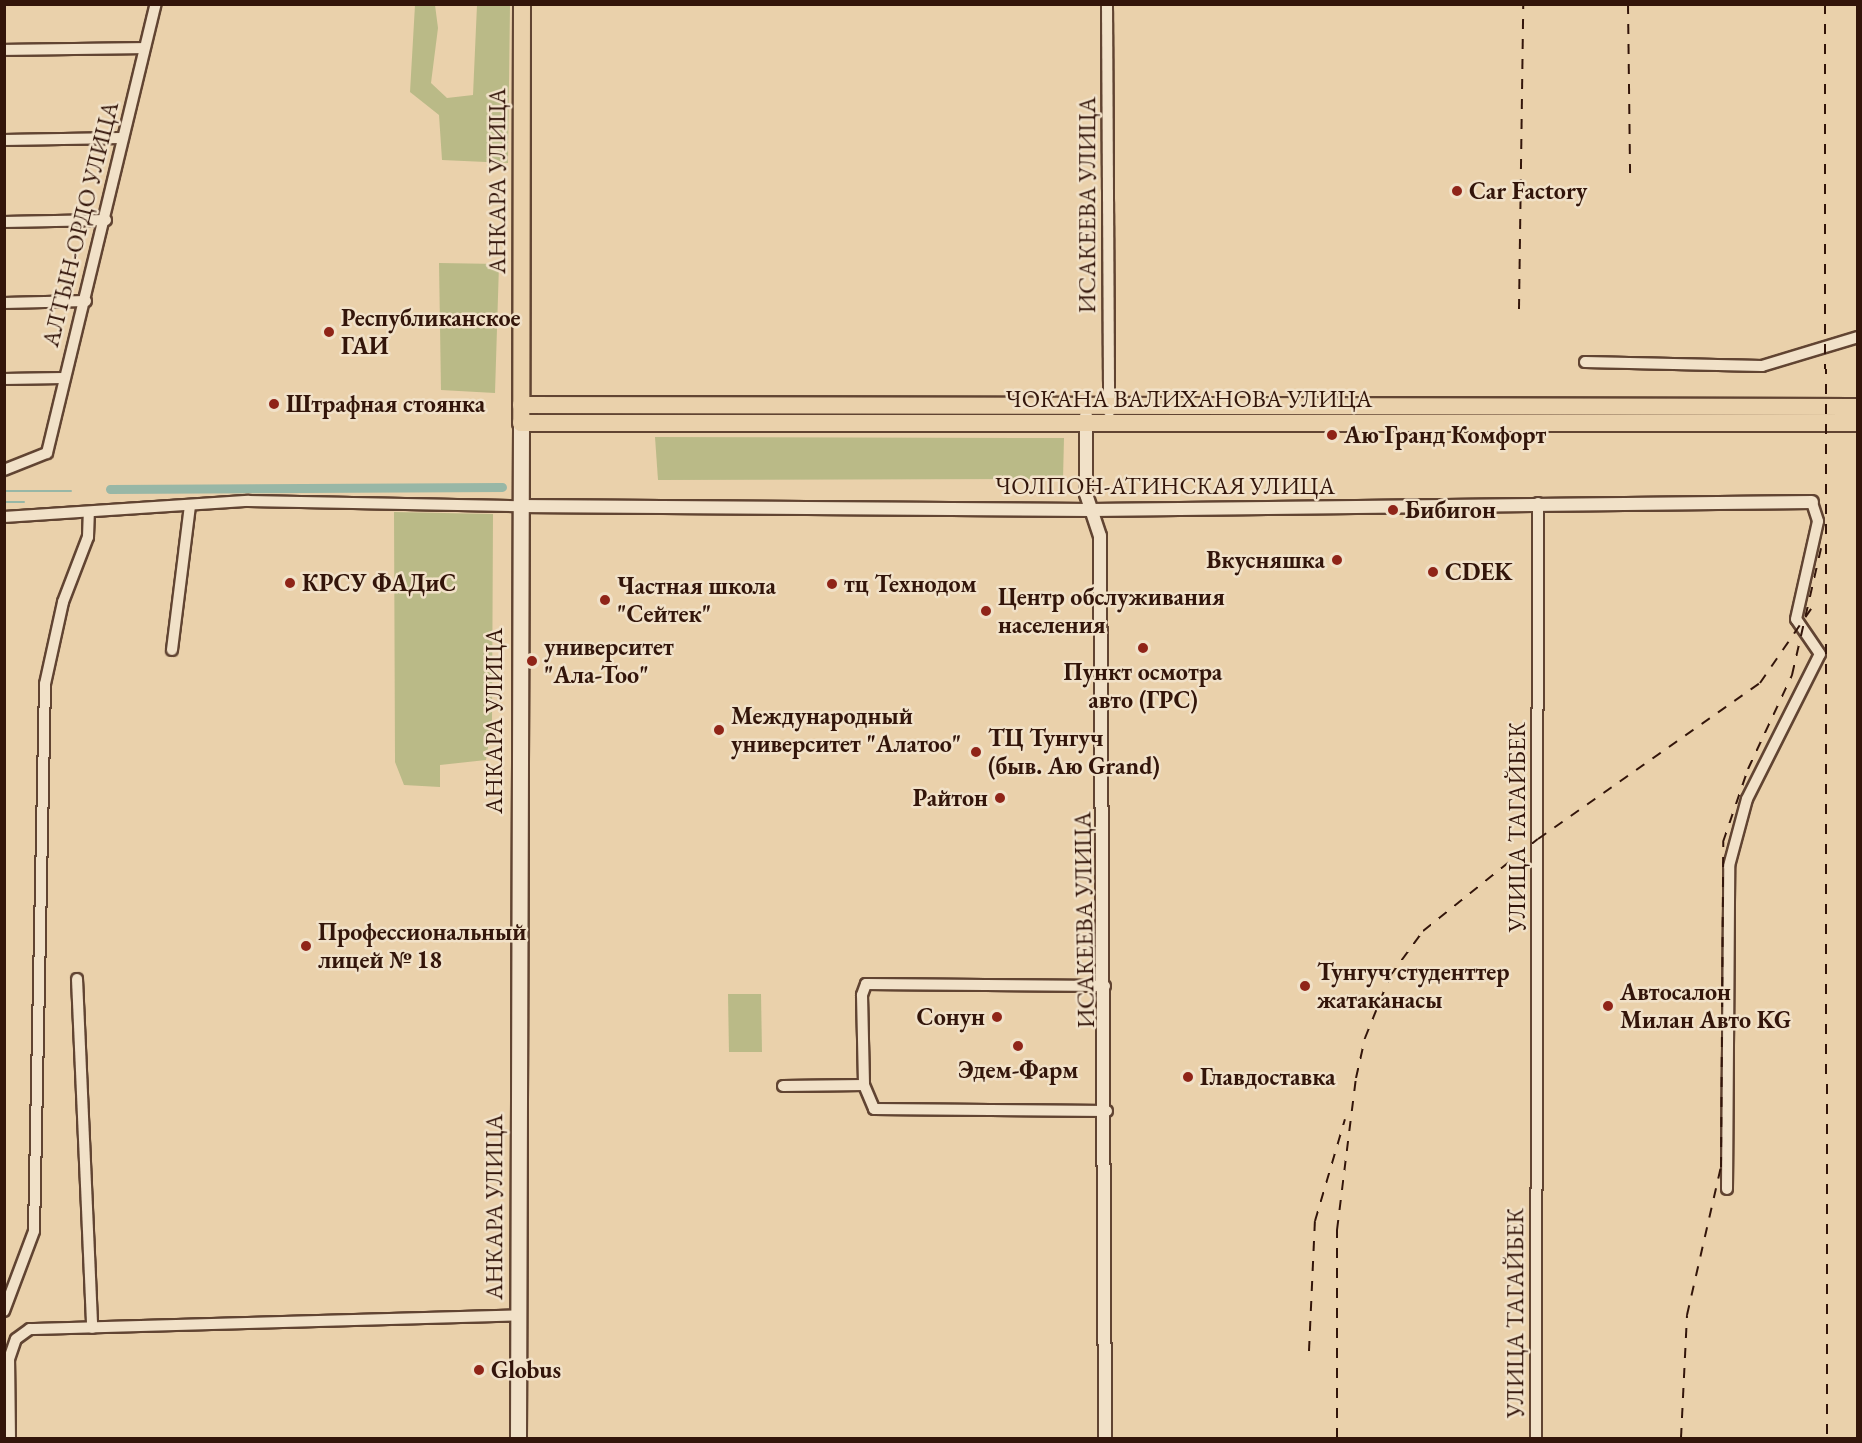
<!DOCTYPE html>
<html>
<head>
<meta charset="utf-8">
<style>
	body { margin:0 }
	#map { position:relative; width:1862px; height:1443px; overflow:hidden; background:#ead1ab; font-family:"EB Garamond",serif }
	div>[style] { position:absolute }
	.green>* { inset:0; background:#baba87 }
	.stream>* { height:2px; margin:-1px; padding:0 1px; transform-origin:1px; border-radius:1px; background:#98b7a6 }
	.canal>* { height:9px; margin:-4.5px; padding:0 4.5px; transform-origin:4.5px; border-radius:4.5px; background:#98b7a6 }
	.roads { filter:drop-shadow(2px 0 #614432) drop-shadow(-2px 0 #614432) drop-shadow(0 2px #614432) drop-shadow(0 -2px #614432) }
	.minor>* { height:10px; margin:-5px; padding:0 5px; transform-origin:5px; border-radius:5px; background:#f1e1c8 }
	.tertiary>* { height:12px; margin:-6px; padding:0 6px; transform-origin:6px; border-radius:6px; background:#f1e1c8 }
	.secondary>* { height:15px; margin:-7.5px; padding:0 7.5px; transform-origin:7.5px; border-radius:7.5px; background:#f1e1c8 }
	.primary>* { height:16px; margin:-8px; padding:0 8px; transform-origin:8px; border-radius:8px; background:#ead1ab }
	.rail>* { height:2px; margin-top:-1px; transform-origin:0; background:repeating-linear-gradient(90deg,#33150a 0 10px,transparent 0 20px) }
	.dots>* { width:16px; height:16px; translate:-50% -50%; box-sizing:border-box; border:3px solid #f1e1c8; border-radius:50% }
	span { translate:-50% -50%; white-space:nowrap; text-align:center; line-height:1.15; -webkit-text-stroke:5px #f1e1c8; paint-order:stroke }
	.street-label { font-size:24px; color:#33150a }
	.poi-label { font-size:24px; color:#33150a; font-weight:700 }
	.left { translate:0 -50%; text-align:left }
	.right { translate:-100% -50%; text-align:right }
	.frame { position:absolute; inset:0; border:6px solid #33150a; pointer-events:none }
</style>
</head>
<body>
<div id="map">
	<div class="green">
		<i style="clip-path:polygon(415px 5px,435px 5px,438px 28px,431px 83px,447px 98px,473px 95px,477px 5px,510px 5px,508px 163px,442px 160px,439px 115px,410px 92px)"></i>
		<i style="clip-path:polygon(439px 263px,499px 264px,495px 393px,441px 390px)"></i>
		<i style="clip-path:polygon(655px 437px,1064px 438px,1063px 479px,658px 480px)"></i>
		<i style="clip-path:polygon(394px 512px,493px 514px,492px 722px,486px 760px,440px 765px,440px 787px,404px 785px,395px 762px)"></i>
		<i style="clip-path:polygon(728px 994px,761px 994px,762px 1052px,729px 1052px)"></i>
	</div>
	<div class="stream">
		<i style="left:4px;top:491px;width:67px"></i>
		<i style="left:4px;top:502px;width:20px"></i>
	</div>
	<div class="canal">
		<i style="left:110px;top:489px;width:392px;rotate:-0.3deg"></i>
	</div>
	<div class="roads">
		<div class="minor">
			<i style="left:1107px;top:4px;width:408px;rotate:89.7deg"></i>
			<i style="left:4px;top:50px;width:140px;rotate:-0.8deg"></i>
			<i style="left:4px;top:140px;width:117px;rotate:-1deg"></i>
			<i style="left:4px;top:222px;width:102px;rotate:-1.1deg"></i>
			<i style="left:4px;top:303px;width:82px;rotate:-1.4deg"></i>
			<i style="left:1585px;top:362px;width:177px;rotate:1.3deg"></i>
			<i style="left:1762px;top:366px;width:100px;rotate:-16.8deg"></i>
			<i style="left:4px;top:379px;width:59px;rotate:-1deg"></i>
			<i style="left:4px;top:470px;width:46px;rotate:-21.6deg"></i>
			<i style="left:47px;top:453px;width:462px;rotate:-76.4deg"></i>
			<i style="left:4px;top:517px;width:245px;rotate:-3.8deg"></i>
			<i style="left:248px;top:501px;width:270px;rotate:1.1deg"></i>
			<i style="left:172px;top:650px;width:145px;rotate:-82.9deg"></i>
			<i style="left:77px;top:979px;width:349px;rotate:87.5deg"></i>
			<i style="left:1105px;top:986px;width:239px;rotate:-179.5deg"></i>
			<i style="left:866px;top:984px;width:12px;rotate:110deg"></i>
			<i style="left:862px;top:995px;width:90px;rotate:88.7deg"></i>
			<i style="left:864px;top:1085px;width:26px;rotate:67deg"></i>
			<i style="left:874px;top:1109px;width:233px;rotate:0.5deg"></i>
			<i style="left:783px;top:1086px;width:81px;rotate:-0.7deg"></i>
			<i style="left:1727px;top:1189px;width:323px;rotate:-89.6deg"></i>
			<i style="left:1729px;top:866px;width:69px;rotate:-75deg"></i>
			<i style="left:1747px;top:799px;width:162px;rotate:-63.3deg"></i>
			<i style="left:1820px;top:654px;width:42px;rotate:-124.4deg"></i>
			<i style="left:1796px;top:619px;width:100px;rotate:-77.3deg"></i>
			<i style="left:1818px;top:521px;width:20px;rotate:-108deg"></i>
			<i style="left:4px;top:1311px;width:85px;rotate:-69.4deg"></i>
			<i style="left:34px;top:1231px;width:547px;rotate:-88.85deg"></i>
			<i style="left:45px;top:684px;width:84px;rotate:-77.6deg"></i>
			<i style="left:63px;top:602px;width:70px;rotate:-69deg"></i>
			<i style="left:88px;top:537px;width:24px;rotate:-88deg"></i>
			<i style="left:10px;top:1438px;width:79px;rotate:-90.7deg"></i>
			<i style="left:9px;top:1359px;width:21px;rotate:-71deg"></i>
			<i style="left:16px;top:1339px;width:17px;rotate:-36deg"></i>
			<i style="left:30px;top:1329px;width:488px;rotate:-1.6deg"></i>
			<i style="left:1536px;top:1438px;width:935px;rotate:-89.88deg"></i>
		</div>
		<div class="tertiary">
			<i style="left:1086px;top:416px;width:78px;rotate:90deg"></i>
			<i style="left:1086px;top:494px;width:44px;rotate:71.6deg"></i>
			<i style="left:1100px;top:536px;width:902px;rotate:89.68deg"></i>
			<i style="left:518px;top:506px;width:573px;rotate:0.4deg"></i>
			<i style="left:1091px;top:510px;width:721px;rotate:-0.64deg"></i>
		</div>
		<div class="secondary">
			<i style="left:518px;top:1438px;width:1015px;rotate:-89.83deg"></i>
		</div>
		<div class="primary">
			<i style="left:522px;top:4px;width:419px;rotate:90.1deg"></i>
			<i style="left:521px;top:423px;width:1337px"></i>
			<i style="left:521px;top:405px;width:1337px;rotate:0.09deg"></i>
		</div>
	</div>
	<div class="rail">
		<i style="left:1628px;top:4px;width:169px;rotate:89.3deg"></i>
		<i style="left:1825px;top:4px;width:1434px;rotate:89.92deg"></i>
		<i style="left:1519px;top:309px;width:305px;rotate:-89.2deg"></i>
		<i style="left:1309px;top:1351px;width:130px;rotate:-87.4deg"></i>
		<i style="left:1315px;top:1221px;width:106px;rotate:-73.6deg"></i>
		<i style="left:1337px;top:1438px;width:208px;rotate:-90deg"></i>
		<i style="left:1337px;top:1230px;width:153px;rotate:-82.9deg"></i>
		<i style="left:1356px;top:1078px;width:41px;rotate:-77.3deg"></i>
		<i style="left:1365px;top:1038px;width:67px;rotate:-68deg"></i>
		<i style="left:1390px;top:976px;width:56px;rotate:-53.7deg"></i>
		<i style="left:1423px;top:931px;width:147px;rotate:-38.7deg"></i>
		<i style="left:1538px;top:839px;width:271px;rotate:-35.1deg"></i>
		<i style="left:1760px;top:683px;width:90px;rotate:-55.4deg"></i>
		<i style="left:1681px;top:1438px;width:123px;rotate:-87.2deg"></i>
		<i style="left:1687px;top:1315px;width:152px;rotate:-77.1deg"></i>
		<i style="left:1721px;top:1167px;width:325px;rotate:-89.6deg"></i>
		<i style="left:1723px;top:842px;width:77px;rotate:-71.1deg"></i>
		<i style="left:1748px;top:769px;width:104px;rotate:-64.9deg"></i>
		<i style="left:1792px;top:675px;width:130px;rotate:-77.1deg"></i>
	</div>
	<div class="dots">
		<i style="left:1457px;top:191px;background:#8f2418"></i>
		<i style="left:329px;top:332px;background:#8f2418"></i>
		<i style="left:274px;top:404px;background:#8f2418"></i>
		<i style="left:1332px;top:435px;background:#8f2418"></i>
		<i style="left:1393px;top:510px;background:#8f2418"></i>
		<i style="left:1337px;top:560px;background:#8f2418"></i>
		<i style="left:1433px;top:572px;background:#8f2418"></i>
		<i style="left:290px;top:583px;background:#8f2418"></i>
		<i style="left:832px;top:584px;background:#8f2418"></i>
		<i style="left:605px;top:600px;background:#8f2418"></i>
		<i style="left:986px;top:611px;background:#8f2418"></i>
		<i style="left:1143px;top:648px;background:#8f2418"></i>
		<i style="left:532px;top:661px;background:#8f2418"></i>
		<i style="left:719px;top:730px;background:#8f2418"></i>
		<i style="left:976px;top:752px;background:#8f2418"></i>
		<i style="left:1000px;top:798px;background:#8f2418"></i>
		<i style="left:306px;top:946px;background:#8f2418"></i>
		<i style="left:1305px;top:986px;background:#8f2418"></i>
		<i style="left:1608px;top:1006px;background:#8f2418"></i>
		<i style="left:997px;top:1017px;background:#8f2418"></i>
		<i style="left:1018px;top:1046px;background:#8f2418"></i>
		<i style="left:1188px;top:1077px;background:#8f2418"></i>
		<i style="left:479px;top:1370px;background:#8f2418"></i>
	</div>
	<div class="street-label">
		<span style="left:497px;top:181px;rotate:-90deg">АНКАРА УЛИЦА</span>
		<span style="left:1087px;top:205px;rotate:-90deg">ИСАКЕЕВА УЛИЦА</span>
		<span style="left:80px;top:224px;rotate:-76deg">АЛТЫН-ОРДО УЛИЦА</span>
		<span style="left:1189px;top:399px">ЧОКАНА ВАЛИХАНОВА УЛИЦА</span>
		<span style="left:1165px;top:486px">ЧОЛПОН-АТИНСКАЯ УЛИЦА</span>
		<span style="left:494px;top:721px;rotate:-90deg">АНКАРА УЛИЦА</span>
		<span style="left:1517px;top:827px;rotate:-90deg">УЛИЦА ТАГАЙБЕК</span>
		<span style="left:1084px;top:920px;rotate:-91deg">ИСАКЕЕВА УЛИЦА</span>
		<span style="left:494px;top:1207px;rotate:-90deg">АНКАРА УЛИЦА</span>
		<span style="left:1515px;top:1313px;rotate:-90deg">УЛИЦА ТАГАЙБЕК</span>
	</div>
	<div class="poi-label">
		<span class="left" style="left:1469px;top:191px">Car Factory</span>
		<span class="left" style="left:341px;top:332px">Республиканское<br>ГАИ</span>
		<span class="left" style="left:286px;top:404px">Штрафная стоянка</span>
		<span class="left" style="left:1344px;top:435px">Аю Гранд Комфорт</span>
		<span class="left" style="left:1405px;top:510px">Бибигон</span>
		<span class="right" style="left:1325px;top:560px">Вкусняшка</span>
		<span class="left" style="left:1445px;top:572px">CDEK</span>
		<span class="left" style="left:302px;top:583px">КРСУ ФАДиС</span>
		<span class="left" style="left:844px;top:584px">тц Технодом</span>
		<span class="left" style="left:617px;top:600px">Частная школа<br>"Сейтек"</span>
		<span class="left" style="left:998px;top:611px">Центр обслуживания<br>населения</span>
		<span class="left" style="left:544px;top:661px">университет<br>"Ала-Тоо"</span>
		<span style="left:1143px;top:686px">Пункт осмотра<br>авто (ГРС)</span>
		<span class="left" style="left:731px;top:730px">Международный<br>университет "Алатоо"</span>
		<span class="left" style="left:988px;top:752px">ТЦ Тунгуч<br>(быв. Аю Grand)</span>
		<span class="right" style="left:988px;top:798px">Райтон</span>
		<span class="left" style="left:318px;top:946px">Профессиональный<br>лицей № 18</span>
		<span class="left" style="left:1317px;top:986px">Тунгуч студенттер<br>жатаканасы</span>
		<span class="left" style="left:1620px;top:1006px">Автосалон<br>Милан Авто KG</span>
		<span class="right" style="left:985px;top:1017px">Сонун</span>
		<span style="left:1018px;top:1070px">Эдем-Фарм</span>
		<span class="left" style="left:1200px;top:1077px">Главдоставка</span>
		<span class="left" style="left:491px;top:1370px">Globus</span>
	</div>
	<div class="frame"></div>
</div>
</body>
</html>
